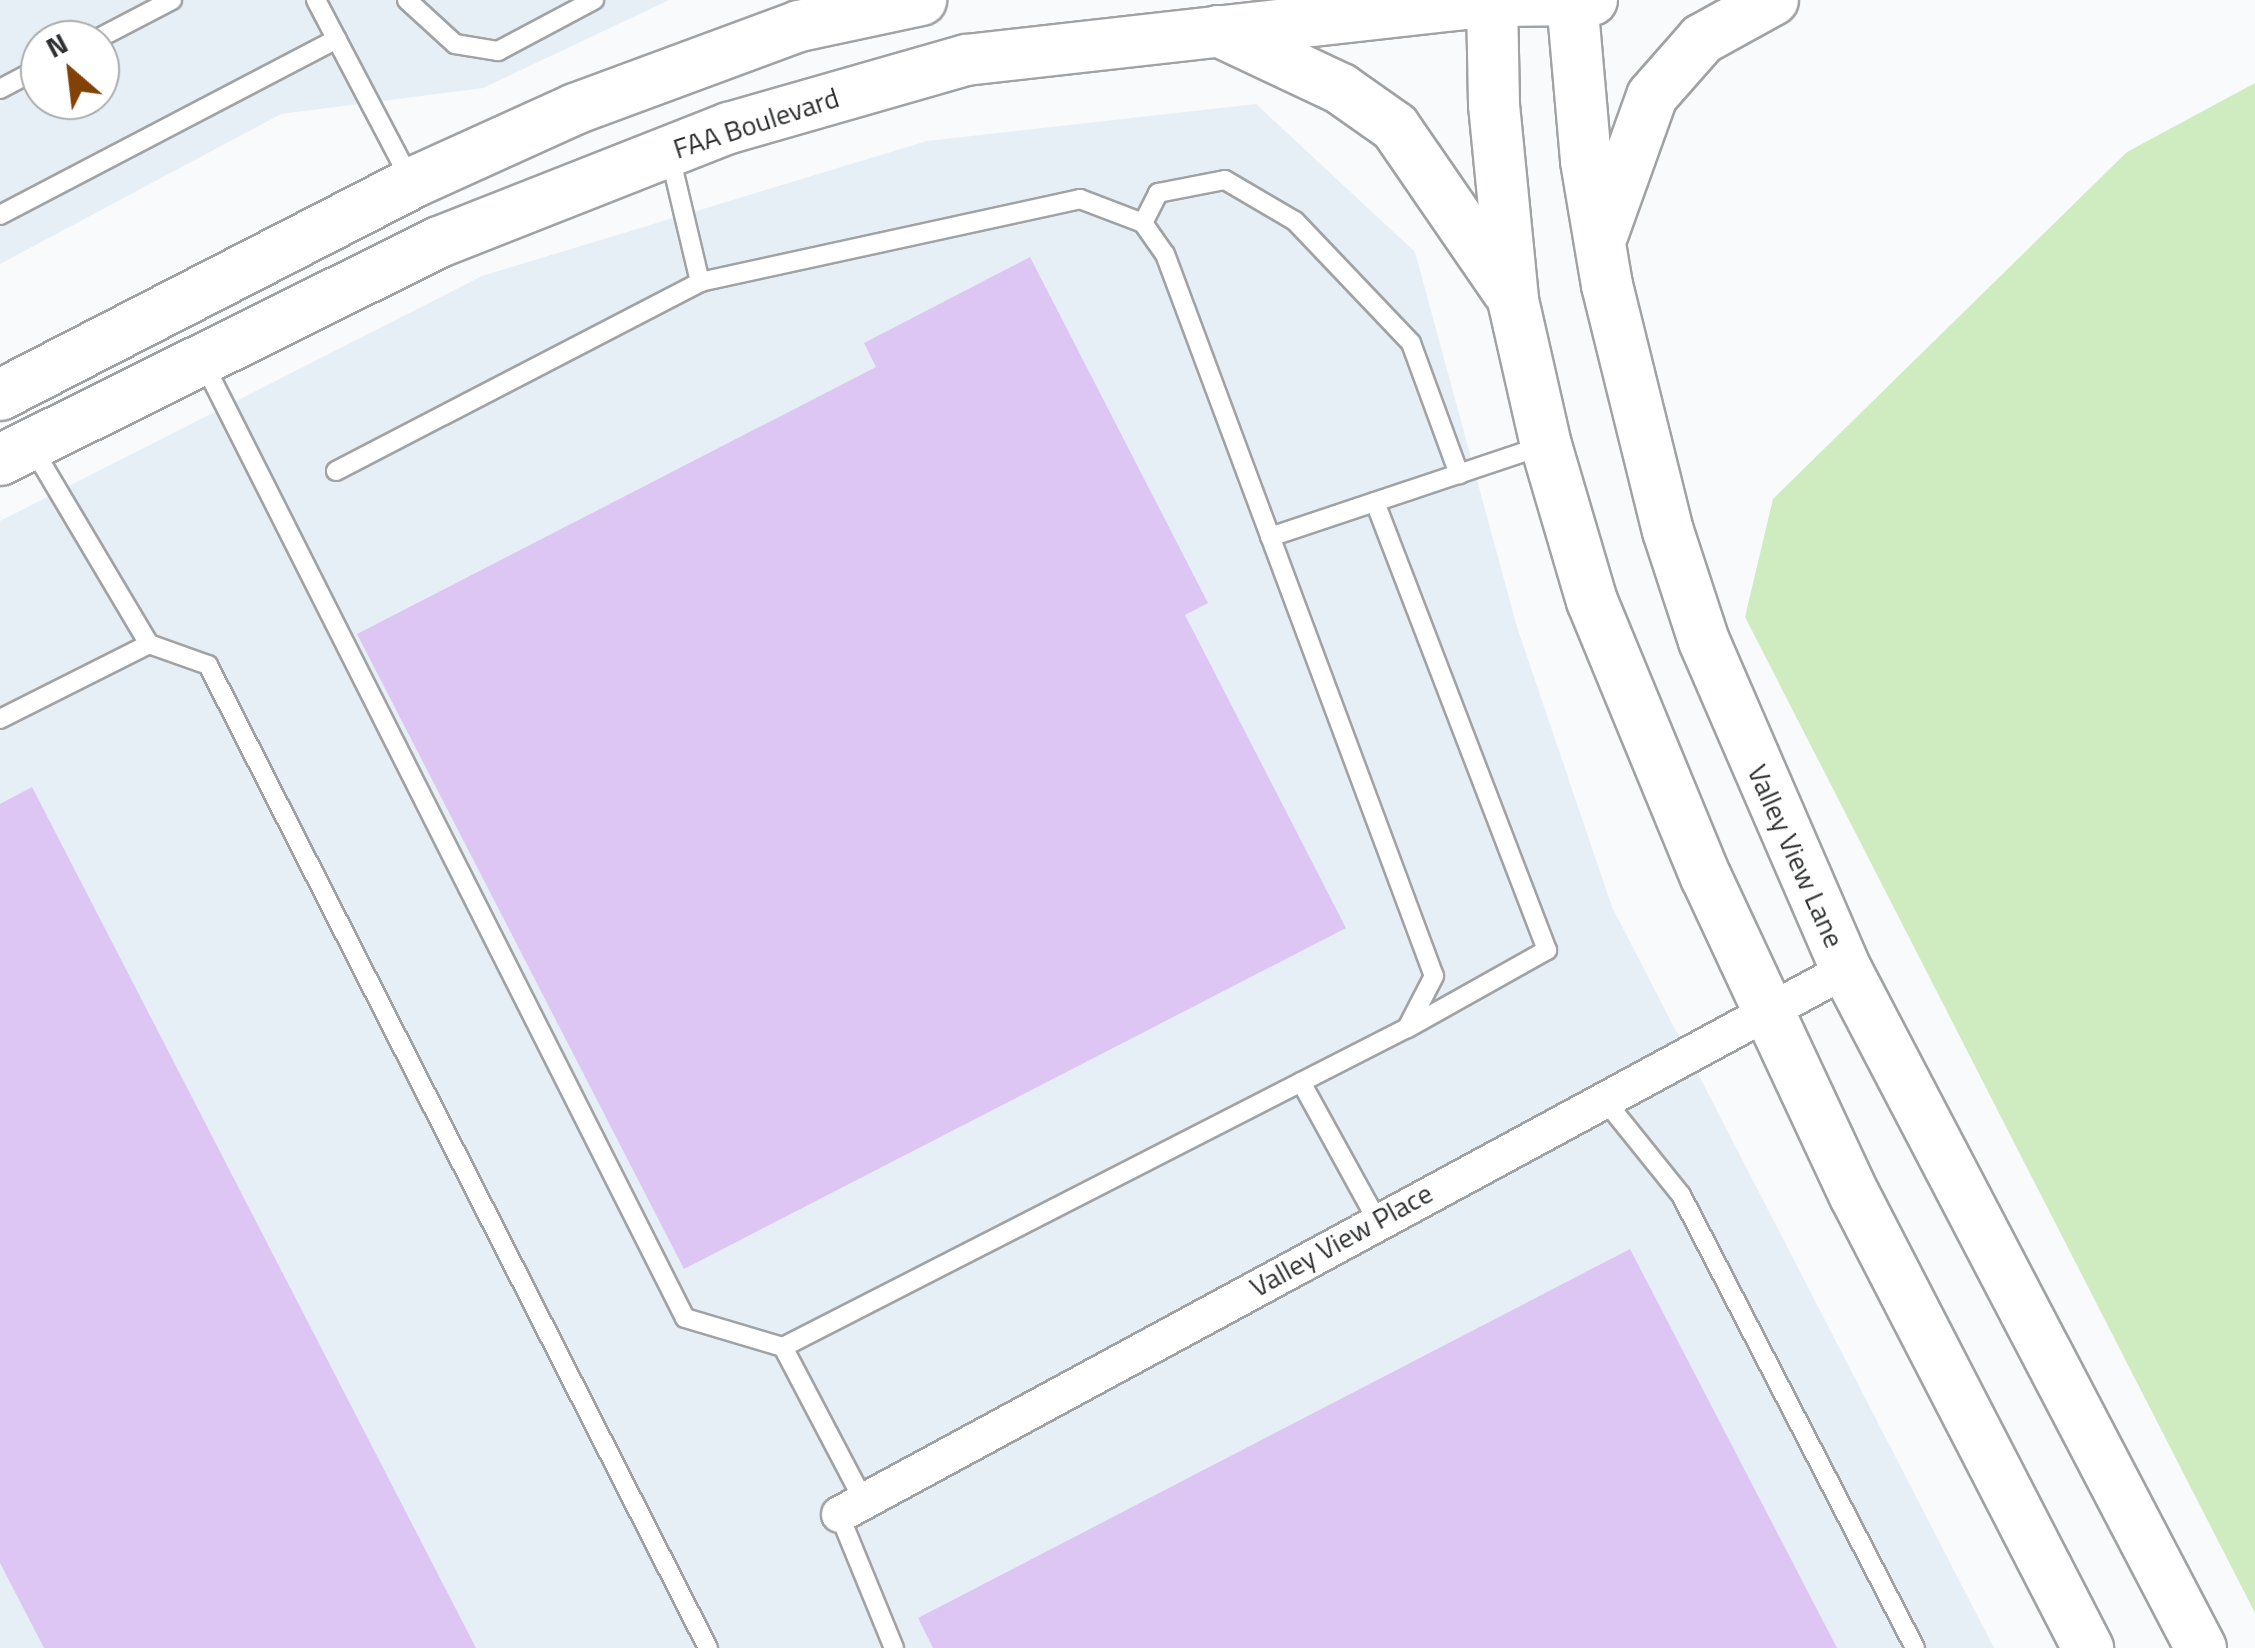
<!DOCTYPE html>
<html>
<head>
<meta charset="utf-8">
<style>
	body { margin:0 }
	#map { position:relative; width:2255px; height:1648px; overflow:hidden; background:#f8fafb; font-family:"Titillium Web",sans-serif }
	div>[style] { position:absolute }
	.built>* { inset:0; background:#e7eff6 }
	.green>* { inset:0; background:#cfecc0 }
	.building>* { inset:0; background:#ddc6f3 }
	.roads { filter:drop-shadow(2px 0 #a1a2a4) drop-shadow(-2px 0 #a1a2a4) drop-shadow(0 2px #a1a2a4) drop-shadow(0 -2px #a1a2a4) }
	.lane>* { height:18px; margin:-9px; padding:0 9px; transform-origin:9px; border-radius:9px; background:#fff }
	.street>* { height:35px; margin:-17.5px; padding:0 17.5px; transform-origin:17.5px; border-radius:17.5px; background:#fff }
	.secondary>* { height:50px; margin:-25px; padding:0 25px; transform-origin:25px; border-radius:25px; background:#fff }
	span { translate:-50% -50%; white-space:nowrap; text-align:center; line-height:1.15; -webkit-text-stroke:8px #fff; paint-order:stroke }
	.street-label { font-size:28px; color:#2e2f30 }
	.north { position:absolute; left:20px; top:20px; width:100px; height:100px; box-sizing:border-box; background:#fff; border:2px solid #abacac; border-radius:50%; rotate:332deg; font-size:28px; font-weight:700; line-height:40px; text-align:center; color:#2e2f30 }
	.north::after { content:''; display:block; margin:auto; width:35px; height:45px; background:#824206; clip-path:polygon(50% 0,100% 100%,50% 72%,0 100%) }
</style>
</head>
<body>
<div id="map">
	<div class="built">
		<i style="clip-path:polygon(evenodd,0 0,669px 0,483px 88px,281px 114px,0 264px,0 0,40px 40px,100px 40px,100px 100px,40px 100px,40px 40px)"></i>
		<i style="clip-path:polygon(1256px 104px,1415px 252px,1517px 627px,1612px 907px,1994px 1648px,0 1648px,0 521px,482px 276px,927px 141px)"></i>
	</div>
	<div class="green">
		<i style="clip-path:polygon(2255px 83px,2255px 1613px,1745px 617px,1773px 499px,2127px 152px)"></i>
	</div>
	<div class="building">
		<i style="clip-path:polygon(1030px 257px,1208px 603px,1185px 615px,1346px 928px,684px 1269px,357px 634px,876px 367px,864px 343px)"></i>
		<i style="clip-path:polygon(32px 787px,476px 1648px,44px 1648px,0 1563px,0 804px)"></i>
		<i style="clip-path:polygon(1630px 1249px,1837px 1648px,933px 1648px,918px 1618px)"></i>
	</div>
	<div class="roads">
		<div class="lane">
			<i style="left:316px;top:0;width:204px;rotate:62.3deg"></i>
			<i style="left:407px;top:0;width:65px;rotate:42.5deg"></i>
			<i style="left:455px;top:44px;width:44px;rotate:9.2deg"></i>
			<i style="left:498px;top:51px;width:109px;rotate:-28deg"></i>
			<i style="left:95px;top:40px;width:87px;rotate:-27.5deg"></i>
			<i style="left:0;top:89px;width:45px;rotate:-27.7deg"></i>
			<i style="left:670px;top:156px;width:130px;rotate:76.6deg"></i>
			<i style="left:0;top:215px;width:380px;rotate:-27.6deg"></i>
			<i style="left:1143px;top:223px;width:34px;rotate:-63deg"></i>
			<i style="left:1158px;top:193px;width:68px;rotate:-11deg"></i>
			<i style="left:1225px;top:180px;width:81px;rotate:30.4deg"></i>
			<i style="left:1295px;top:221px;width:168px;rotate:46.4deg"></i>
			<i style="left:1411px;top:343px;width:140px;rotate:69.9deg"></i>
			<i style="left:204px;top:364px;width:1068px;rotate:63.24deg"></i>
			<i style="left:685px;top:1318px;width:102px;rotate:16.5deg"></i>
			<i style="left:783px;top:1347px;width:174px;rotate:62.3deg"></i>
			<i style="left:32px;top:447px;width:229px;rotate:59.3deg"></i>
			<i style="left:149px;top:644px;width:63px;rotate:19.6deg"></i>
			<i style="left:208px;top:665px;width:1103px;rotate:63.04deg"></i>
			<i style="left:336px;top:471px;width:410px;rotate:-27.4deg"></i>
			<i style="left:700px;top:282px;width:389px;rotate:-12.3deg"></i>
			<i style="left:1080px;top:199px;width:67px;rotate:20.9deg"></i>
			<i style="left:1143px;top:223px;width:38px;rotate:55deg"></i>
			<i style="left:1165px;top:254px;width:770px;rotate:69.57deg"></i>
			<i style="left:1434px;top:976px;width:59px;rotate:117.4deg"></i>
			<i style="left:1407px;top:1028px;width:701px;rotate:152.92deg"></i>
			<i style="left:1375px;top:502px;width:480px;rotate:69deg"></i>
			<i style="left:1547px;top:950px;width:159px;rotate:150.7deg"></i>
			<i style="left:1270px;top:537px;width:290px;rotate:-18.5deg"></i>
			<i style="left:0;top:719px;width:167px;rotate:-26.7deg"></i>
			<i style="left:1301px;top:1082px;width:158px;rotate:61.2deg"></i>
			<i style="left:1603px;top:1098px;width:124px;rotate:51.2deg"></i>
			<i style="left:1681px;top:1195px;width:510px;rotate:62.68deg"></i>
			<i style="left:839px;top:1514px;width:145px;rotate:67.7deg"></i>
		</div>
		<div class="street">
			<i style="left:839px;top:1514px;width:1145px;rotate:-28.42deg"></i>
		</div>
		<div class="secondary">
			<i style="left:1492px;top:0;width:105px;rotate:88.9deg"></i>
			<i style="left:1494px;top:105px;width:196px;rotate:84.4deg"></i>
			<i style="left:1513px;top:300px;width:149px;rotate:77.2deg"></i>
			<i style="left:1546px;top:445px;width:163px;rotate:73.6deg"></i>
			<i style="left:1592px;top:601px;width:299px;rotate:67.6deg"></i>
			<i style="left:1706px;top:877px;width:352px;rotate:65deg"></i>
			<i style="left:1855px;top:1196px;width:509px;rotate:62.73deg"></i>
			<i style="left:1572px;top:0;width:162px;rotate:85deg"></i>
			<i style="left:1586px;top:161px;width:126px;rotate:80.4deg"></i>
			<i style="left:1607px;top:285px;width:253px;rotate:76.1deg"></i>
			<i style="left:1668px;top:531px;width:116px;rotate:71.9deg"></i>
			<i style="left:1704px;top:641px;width:357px;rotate:66.6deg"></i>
			<i style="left:1846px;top:969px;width:766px;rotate:62.4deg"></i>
			<i style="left:1218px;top:31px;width:136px;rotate:25.2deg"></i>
			<i style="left:1341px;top:89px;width:66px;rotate:35.1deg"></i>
			<i style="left:1395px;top:127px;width:198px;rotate:55.5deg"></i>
			<i style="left:1603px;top:233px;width:145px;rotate:-70.3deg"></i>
			<i style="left:1652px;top:96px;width:76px;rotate:-48.7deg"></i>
			<i style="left:1702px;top:39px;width:81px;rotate:-28.8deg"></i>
			<i style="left:0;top:395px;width:463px;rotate:-27.2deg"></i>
			<i style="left:412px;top:183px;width:179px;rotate:-24.4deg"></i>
			<i style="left:575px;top:109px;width:239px;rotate:-20.3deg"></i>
			<i style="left:799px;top:26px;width:125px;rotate:-12deg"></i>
			<i style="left:0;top:460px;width:490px;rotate:-26.4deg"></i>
			<i style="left:439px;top:242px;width:312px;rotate:-21.5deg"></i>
			<i style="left:729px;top:128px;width:247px;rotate:-16deg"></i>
			<i style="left:966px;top:60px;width:529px;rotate:-6.4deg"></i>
			<i style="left:1492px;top:1px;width:100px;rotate:-0.6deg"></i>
		</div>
	</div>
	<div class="street-label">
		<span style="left:756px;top:123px;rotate:-18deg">FAA Boulevard</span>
		<span style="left:1796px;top:856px;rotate:66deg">Valley View Lane</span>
		<span style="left:1341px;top:1240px;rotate:-29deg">Valley View Place</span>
	</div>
	<div class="north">N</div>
</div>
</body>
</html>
